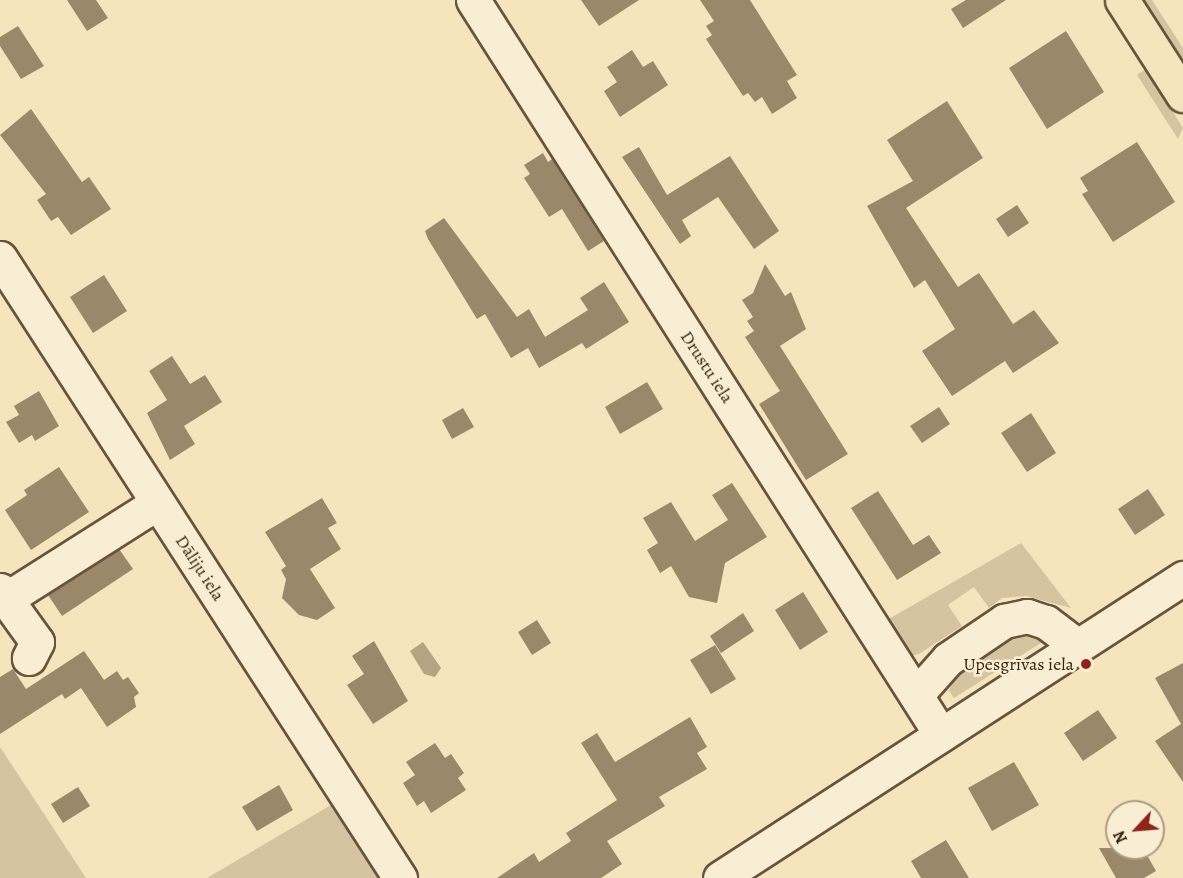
<!DOCTYPE html>
<html>
<head>
<meta charset="utf-8">
<style>
	body { margin:0 }
	#map { position:relative; width:1183px; height:878px; overflow:hidden; background:#f6e4bd; font-family:Alegreya,serif }
	div>[style] { position:absolute }
	.green>* { inset:0; background:#d6c3a0 }
	.water>* { inset:0; background:#b5a383 }
	.building>* { inset:0; background:#9b886b }
	.roads { filter:drop-shadow(2px 0 #68543e) drop-shadow(-2px 0 #68543e) drop-shadow(0 2px #68543e) drop-shadow(0 -2px #68543e) }
	.minor>* { height:33px; margin:-16.5px; padding:0 16.5px; transform-origin:16.5px; border-radius:16.5px; background:#f9edd4 }
	.major>* { height:33px; margin:-16.5px; padding:0 16.5px; transform-origin:16.5px; border-radius:16.5px; background:#f6e4bd }
	.dots>* { width:16px; height:16px; translate:-50% -50%; box-sizing:border-box; border:3px solid #f9edd4; border-radius:50% }
	span { translate:-50% -50%; white-space:nowrap; text-align:center; line-height:1.15; -webkit-text-stroke:5px #f9edd4; paint-order:stroke }
	.street-label { font-size:18px; color:#382413 }
	.poi-label { font-size:18px; color:#382413 }
	.right { translate:-100% -50%; text-align:right }
	.north { position:absolute; left:1105px; top:800px; width:60px; height:60px; box-sizing:border-box; background:#f9edd4; border:2px solid #ac9d87; border-radius:50%; rotate:244deg; font-size:16px; font-weight:700; line-height:24px; text-align:center; color:#382413 }
	.north::after { content:''; display:block; margin:auto; width:21px; height:27px; background:#8f2418; clip-path:polygon(50% 0,100% 100%,50% 72%,0 100%) }
</style>
</head>
<body>
<div id="map">
	<div class="green">
		<i style="clip-path:polygon(1144px 0,1152px 0,1183px 48px,1183px 62px)"></i>
		<i style="clip-path:polygon(1146px 69px,1183px 128px,1178px 139px,1137px 75px)"></i>
		<i style="clip-path:polygon(1021px 543px,1071px 608px,1026px 596px,1002px 598px,989px 608px,974px 587px,948px 605px,962px 626px,919px 654px,904px 658px,880px 624px)"></i>
		<i style="clip-path:polygon(1018px 631px,1039px 634px,1044px 641px,954px 698px,949px 691px,954px 675px)"></i>
		<i style="clip-path:polygon(0 747px,86px 878px,0 878px)"></i>
		<i style="clip-path:polygon(331px 805px,379px 878px,207px 878px)"></i>
	</div>
	<div class="water">
		<i style="clip-path:polygon(423px 642px,441px 668px,435px 677px,424px 674px,410px 651px)"></i>
	</div>
	<div class="building">
		<i style="clip-path:polygon(67px 0,96px 0,108px 18px,87px 31px)"></i>
		<i style="clip-path:polygon(581px 0,639px 0,599px 26px)"></i>
		<i style="clip-path:polygon(700px 0,750px 0,797px 75px,787px 81px,797px 98px,772px 114px,762px 97px,755px 102px,748px 93px,743px 96px,706px 39px,712px 35px,706px 26px,714px 21px)"></i>
		<i style="clip-path:polygon(966px 0,1006px 0,963px 28px,951px 9px)"></i>
		<i style="clip-path:polygon(18px 26px,44px 66px,21px 79px,0 46px,0 37px)"></i>
		<i style="clip-path:polygon(1066px 31px,1104px 92px,1047px 129px,1009px 68px)"></i>
		<i style="clip-path:polygon(632px 50px,643px 67px,653px 61px,668px 85px,620px 117px,604px 91px,617px 82px,607px 67px)"></i>
		<i style="clip-path:polygon(947px 101px,983px 158px,906px 208px,958px 287px,979px 273px,1013px 324px,1034px 310px,1059px 343px,1013px 373px,1005px 361px,952px 396px,922px 351px,955px 329px,925px 280px,914px 288px,867px 206px,913px 181px,887px 140px)"></i>
		<i style="clip-path:polygon(31px 109px,82px 182px,89px 177px,111px 209px,71px 235px,58px 217px,51px 221px,37px 200px,46px 194px,0 135px)"></i>
		<i style="clip-path:polygon(1137px 142px,1175px 202px,1113px 242px,1082px 194px,1088px 191px,1080px 178px)"></i>
		<i style="clip-path:polygon(639px 147px,667px 195px,730px 156px,779px 231px,754px 249px,718px 197px,682px 220px,691px 236px,680px 244px,622px 157px)"></i>
		<i style="clip-path:polygon(543px 153px,548px 162px,552px 159px,604px 241px,588px 251px,562px 209px,549px 217px,524px 178px,530px 174px,524px 165px)"></i>
		<i style="clip-path:polygon(1017px 205px,1029px 223px,1008px 237px,996px 219px)"></i>
		<i style="clip-path:polygon(444px 218px,517px 317px,529px 309px,545px 337px,588px 310px,580px 298px,604px 282px,629px 322px,586px 349px,582px 343px,539px 368px,528px 348px,511px 358px,485px 314px,477px 319px,428px 239px,425px 231px)"></i>
		<i style="clip-path:polygon(765px 264px,785px 296px,791px 292px,806px 329px,780px 346px,848px 454px,806px 480px,759px 404px,780px 391px,745px 337px,754px 331px,747px 321px,753px 317px,742px 300px,753px 293px)"></i>
		<i style="clip-path:polygon(104px 275px,127px 311px,93px 333px,70px 297px)"></i>
		<i style="clip-path:polygon(172px 356px,190px 384px,205px 375px,222px 402px,184px 426px,195px 444px,170px 460px,147px 413px,167px 400px,149px 371px)"></i>
		<i style="clip-path:polygon(647px 382px,663px 409px,620px 434px,605px 407px)"></i>
		<i style="clip-path:polygon(39px 391px,59px 426px,35px 441px,32px 435px,19px 443px,6px 422px,19px 415px,14px 406px)"></i>
		<i style="clip-path:polygon(939px 407px,950px 424px,922px 443px,910px 426px)"></i>
		<i style="clip-path:polygon(463px 408px,474px 427px,452px 439px,442px 420px)"></i>
		<i style="clip-path:polygon(1031px 413px,1056px 453px,1027px 472px,1001px 433px)"></i>
		<i style="clip-path:polygon(59px 467px,89px 512px,31px 550px,5px 510px,27px 495px,24px 490px)"></i>
		<i style="clip-path:polygon(732px 483px,767px 537px,725px 563px,717px 603px,689px 597px,671px 566px,660px 573px,647px 550px,658px 543px,643px 518px,671px 502px,695px 541px,728px 520px,712px 495px)"></i>
		<i style="clip-path:polygon(1148px 489px,1165px 515px,1135px 535px,1118px 509px)"></i>
		<i style="clip-path:polygon(878px 491px,913px 545px,929px 535px,941px 553px,897px 580px,851px 508px)"></i>
		<i style="clip-path:polygon(322px 498px,337px 523px,328px 528px,341px 549px,310px 569px,335px 608px,317px 620px,299px 615px,282px 598px,286px 579px,281px 570px,286px 566px,265px 532px)"></i>
		<i style="clip-path:polygon(119px 549px,133px 569px,62px 616px,48px 595px)"></i>
		<i style="clip-path:polygon(803px 592px,828px 632px,800px 650px,775px 610px)"></i>
		<i style="clip-path:polygon(743px 613px,754px 631px,721px 653px,710px 636px)"></i>
		<i style="clip-path:polygon(537px 620px,551px 643px,532px 655px,518px 632px)"></i>
		<i style="clip-path:polygon(374px 641px,408px 701px,373px 724px,347px 685px,364px 674px,352px 656px)"></i>
		<i style="clip-path:polygon(715px 645px,736px 679px,711px 694px,690px 660px)"></i>
		<i style="clip-path:polygon(84px 651px,104px 680px,117px 671px,123px 680px,128px 677px,139px 693px,134px 697px,136px 707px,107px 727px,81px 688px,65px 699px,62px 694px,0 734px,0 677px,13px 669px,26px 689px)"></i>
		<i style="clip-path:polygon(1183px 663px,1183px 782px,1155px 741px,1181px 724px,1155px 678px)"></i>
		<i style="clip-path:polygon(1098px 710px,1117px 738px,1083px 761px,1064px 733px)"></i>
		<i style="clip-path:polygon(690px 717px,707px 747px,697px 753px,707px 769px,659px 797px,665px 806px,607px 841px,622px 864px,601px 878px,497px 878px,534px 853px,539px 862px,571px 841px,566px 833px,617px 800px,581px 743px,597px 733px,615px 762px)"></i>
		<i style="clip-path:polygon(435px 743px,445px 758px,451px 754px,464px 773px,458px 778px,466px 790px,431px 813px,424px 801px,417px 806px,403px 783px,415px 775px,406px 762px)"></i>
		<i style="clip-path:polygon(1014px 762px,1039px 805px,992px 831px,968px 788px)"></i>
		<i style="clip-path:polygon(279px 785px,293px 810px,257px 831px,242px 807px)"></i>
		<i style="clip-path:polygon(78px 787px,90px 806px,63px 823px,51px 804px)"></i>
		<i style="clip-path:polygon(946px 840px,969px 878px,921px 878px,911px 861px)"></i>
		<i style="clip-path:polygon(1099px 848px,1143px 848px,1156px 871px,1144px 878px,1116px 878px)"></i>
	</div>
	<div class="roads">
		<div class="minor">
			<i style="left:473px;top:0;width:871px;rotate:57.51deg"></i>
			<i style="left:0;top:258px;width:738px;rotate:57.17deg"></i>
			<i style="left:0;top:590px;width:11px;rotate:56deg"></i>
			<i style="left:6px;top:599px;width:179px;rotate:-32.4deg"></i>
			<i style="left:0;top:601px;width:6px;rotate:-18deg"></i>
			<i style="left:6px;top:599px;width:53px;rotate:54.2deg"></i>
			<i style="left:37px;top:642px;width:18px;rotate:117deg"></i>
			<i style="left:916px;top:695px;width:48px;rotate:-48.4deg"></i>
			<i style="left:948px;top:659px;width:68px;rotate:-34.2deg"></i>
			<i style="left:1004px;top:621px;width:24px;rotate:-12deg"></i>
			<i style="left:1027px;top:616px;width:20px;rotate:18deg"></i>
			<i style="left:1046px;top:622px;width:40px;rotate:37deg"></i>
			<i style="left:720px;top:878px;width:552px;rotate:-32.94deg"></i>
		</div>
		<div class="major">
			<i style="left:1122px;top:0;width:113px;rotate:57.3deg"></i>
		</div>
	</div>
	<div class="dots">
		<i style="left:1086px;top:664px;background:#8f2418"></i>
	</div>
	<div class="street-label">
		<span style="left:707px;top:367px;rotate:57deg">Drustu iela</span>
		<span style="left:200px;top:568px;rotate:57deg">Dāliju iela</span>
	</div>
	<div class="poi-label">
		<span class="right" style="left:1074px;top:664px">Upesgrīvas iela</span>
	</div>
	<div class="north">N</div>
</div>
</body>
</html>
